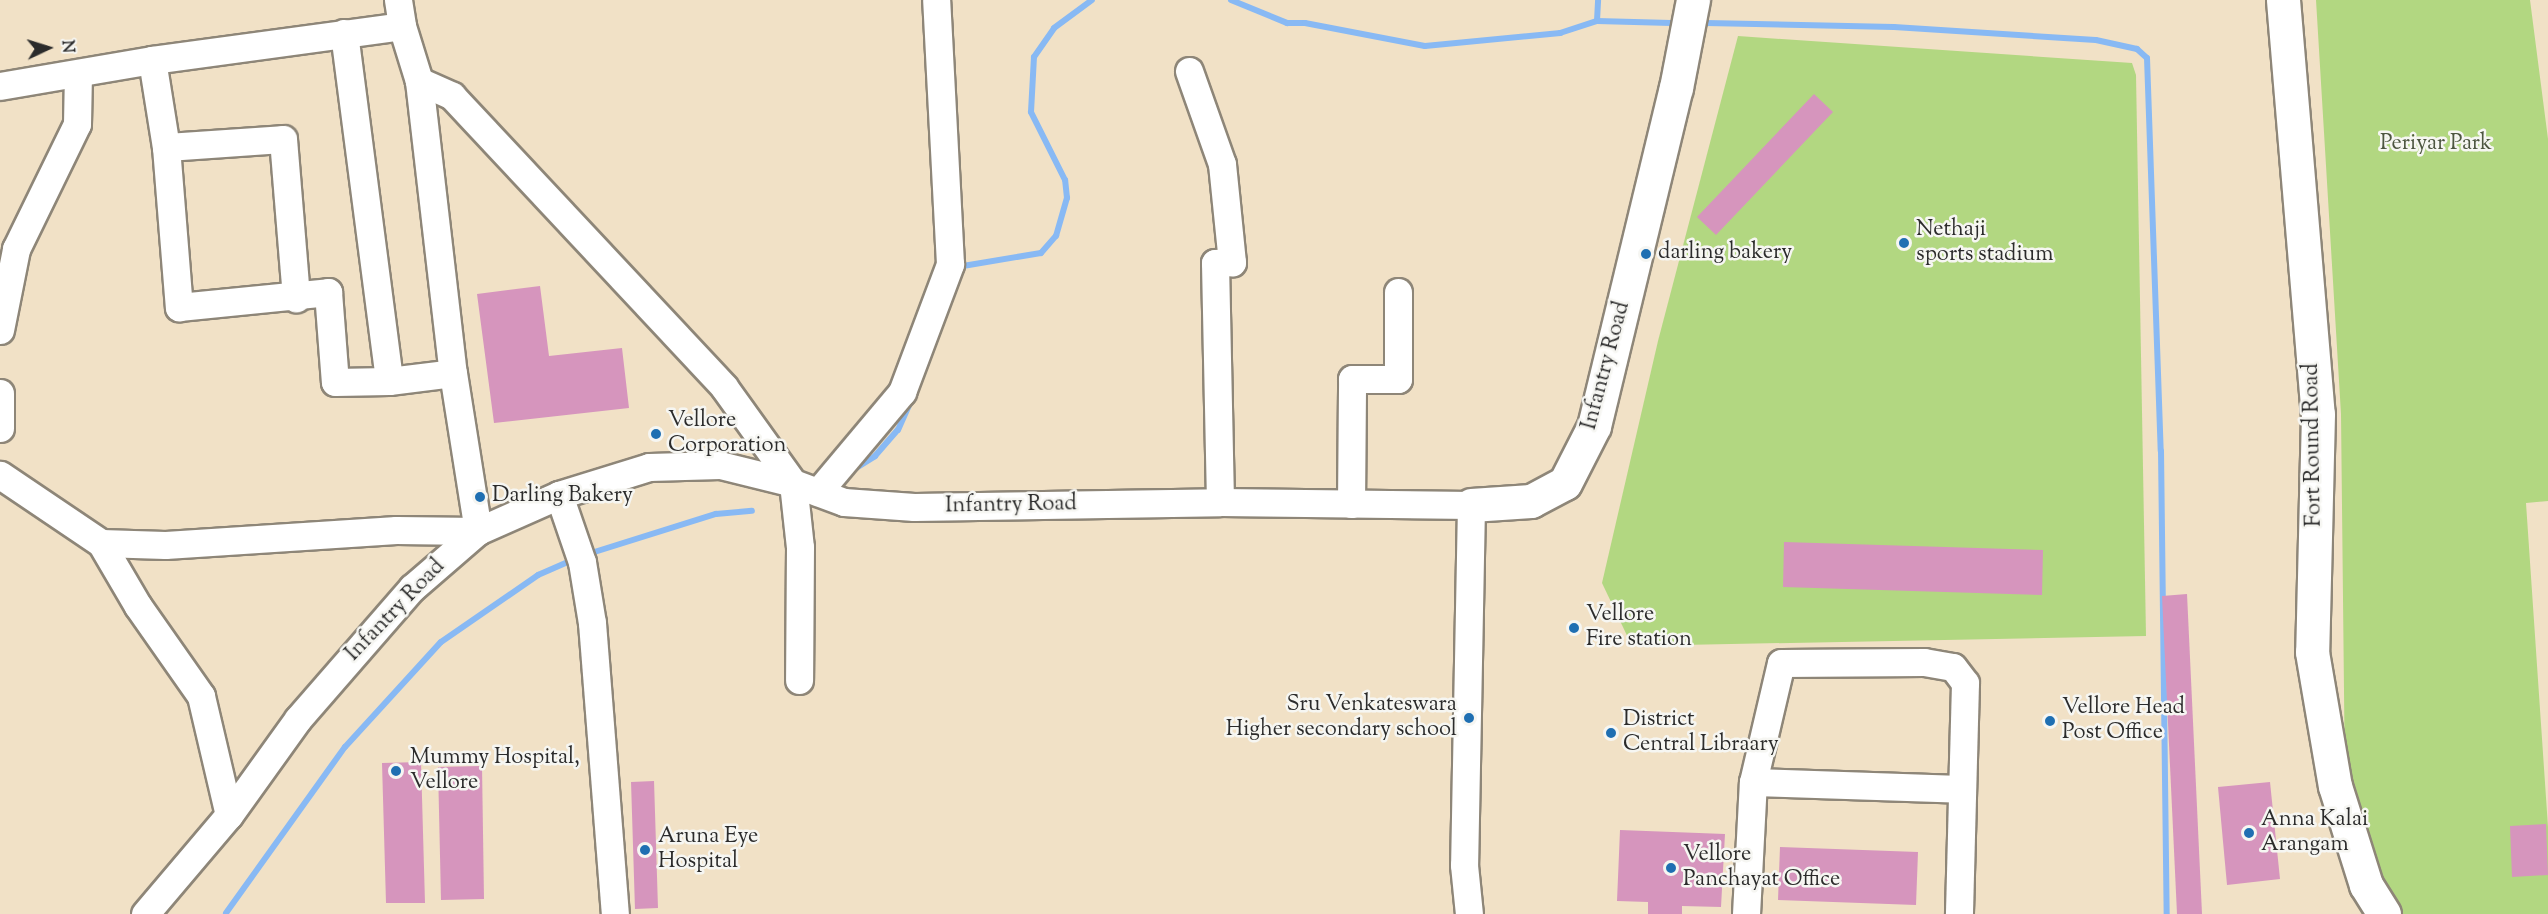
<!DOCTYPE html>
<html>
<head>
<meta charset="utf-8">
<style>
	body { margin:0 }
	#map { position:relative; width:2548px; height:914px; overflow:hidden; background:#f1e1c6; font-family:"Sorts Mill Goudy",serif }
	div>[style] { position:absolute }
	.green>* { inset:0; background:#b2d781 }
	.stream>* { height:6px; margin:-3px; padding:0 3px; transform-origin:3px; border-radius:3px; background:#88b9f4 }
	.building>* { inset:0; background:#d695bd }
	.roads { filter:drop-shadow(2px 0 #8e8678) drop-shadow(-2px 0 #8e8678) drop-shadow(0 2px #8e8678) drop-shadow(0 -2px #8e8678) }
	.minor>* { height:27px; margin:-13.5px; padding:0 13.5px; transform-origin:13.5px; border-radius:13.5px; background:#fff }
	.major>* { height:33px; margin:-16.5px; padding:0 16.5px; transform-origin:16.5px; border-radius:16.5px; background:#fff }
	.dots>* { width:16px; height:16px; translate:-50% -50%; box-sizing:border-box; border:3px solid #f6f6f2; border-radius:50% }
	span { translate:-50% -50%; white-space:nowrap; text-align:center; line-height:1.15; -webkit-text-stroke:5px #f6f6f2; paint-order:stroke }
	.park-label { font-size:22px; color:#4d5640 }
	.poi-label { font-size:22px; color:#2b2b2b }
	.left { translate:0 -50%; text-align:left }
	.right { translate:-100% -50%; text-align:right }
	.street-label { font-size:22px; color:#2b2b2b }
	.north { position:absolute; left:18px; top:18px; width:60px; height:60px; -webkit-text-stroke:4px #f6f6f2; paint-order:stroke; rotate:86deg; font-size:16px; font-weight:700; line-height:24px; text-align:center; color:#2b2b2b }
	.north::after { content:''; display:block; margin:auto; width:21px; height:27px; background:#2b2b2b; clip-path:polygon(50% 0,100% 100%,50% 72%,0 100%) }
</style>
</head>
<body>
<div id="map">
	<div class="green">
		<i style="clip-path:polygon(2316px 0,2530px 0,2548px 139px,2548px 501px,2526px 503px,2548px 827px,2548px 914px,2392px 914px,2345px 784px,2341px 414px)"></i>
		<i style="clip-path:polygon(1738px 36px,2132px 63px,2136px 75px,2146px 636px,1632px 646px,1602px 583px,1658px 341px)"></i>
	</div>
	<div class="stream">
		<i style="left:1231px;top:0;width:61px;rotate:22.3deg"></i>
		<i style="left:1287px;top:23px;width:18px"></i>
		<i style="left:1305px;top:23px;width:122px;rotate:10.9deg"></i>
		<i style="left:1425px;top:46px;width:136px;rotate:-5.5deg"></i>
		<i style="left:1560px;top:33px;width:39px;rotate:-18deg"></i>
		<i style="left:1597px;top:21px;width:21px;rotate:-87deg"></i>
		<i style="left:1597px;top:21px;width:74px;rotate:1.5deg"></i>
		<i style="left:1706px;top:23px;width:188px;rotate:1.2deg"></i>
		<i style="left:1894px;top:27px;width:202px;rotate:3.7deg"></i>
		<i style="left:2096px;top:40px;width:42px;rotate:12.4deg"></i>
		<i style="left:2137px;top:49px;width:13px;rotate:42deg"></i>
		<i style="left:2147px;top:58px;width:393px;rotate:88deg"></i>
		<i style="left:2161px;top:451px;width:463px;rotate:89.3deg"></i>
		<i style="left:957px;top:267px;width:85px;rotate:-9.5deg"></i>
		<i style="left:1041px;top:253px;width:23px;rotate:-49deg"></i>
		<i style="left:1056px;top:236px;width:40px;rotate:-74deg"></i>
		<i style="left:1067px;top:198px;width:18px;rotate:-96deg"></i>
		<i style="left:1065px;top:180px;width:76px;rotate:-116.6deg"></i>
		<i style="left:1031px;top:112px;width:55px;rotate:-86.9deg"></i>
		<i style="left:1034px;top:57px;width:35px;rotate:-55deg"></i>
		<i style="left:1054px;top:28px;width:47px;rotate:-36.4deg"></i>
		<i style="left:853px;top:470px;width:26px;rotate:-32deg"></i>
		<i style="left:875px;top:456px;width:35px;rotate:-49deg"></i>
		<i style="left:898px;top:430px;width:35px;rotate:-66deg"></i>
		<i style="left:588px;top:554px;width:134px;rotate:-17.4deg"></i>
		<i style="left:716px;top:514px;width:36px;rotate:-5deg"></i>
		<i style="left:226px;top:913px;width:204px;rotate:-54.4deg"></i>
		<i style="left:345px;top:747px;width:142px;rotate:-47.6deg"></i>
		<i style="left:441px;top:642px;width:118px;rotate:-34.6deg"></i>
		<i style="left:538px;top:575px;width:40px;rotate:-23.4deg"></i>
	</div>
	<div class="building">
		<i style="clip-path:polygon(1814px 94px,1833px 112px,1716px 235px,1697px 217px)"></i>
		<i style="clip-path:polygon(540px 286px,549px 356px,622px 348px,629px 408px,494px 423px,477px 294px)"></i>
		<i style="clip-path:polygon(1784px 542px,2043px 550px,2042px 595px,1783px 587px)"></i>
		<i style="clip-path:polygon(2187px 594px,2202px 914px,2177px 914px,2162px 596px)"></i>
		<i style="clip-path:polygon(421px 762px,425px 903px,386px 903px,382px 763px)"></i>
		<i style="clip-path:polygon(482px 766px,484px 899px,441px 900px,438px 767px)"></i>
		<i style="clip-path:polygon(654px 781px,658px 908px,635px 909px,631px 782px)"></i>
		<i style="clip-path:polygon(2270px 782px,2280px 879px,2227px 885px,2218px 787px)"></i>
		<i style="clip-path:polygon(2546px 824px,2548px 875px,2512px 877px,2510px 826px)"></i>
		<i style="clip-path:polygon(1620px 830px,1725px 834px,1721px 907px,1682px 906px,1682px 914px,1648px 914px,1648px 902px,1617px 901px)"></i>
		<i style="clip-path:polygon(1780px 847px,1918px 852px,1916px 905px,1778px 900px)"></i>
	</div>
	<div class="roads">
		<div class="minor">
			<i style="left:398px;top:0;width:26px;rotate:81deg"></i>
			<i style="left:344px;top:33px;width:351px;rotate:82.6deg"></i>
			<i style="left:152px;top:60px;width:88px;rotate:80.9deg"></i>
			<i style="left:166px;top:147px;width:161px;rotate:85.4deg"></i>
			<i style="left:179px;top:307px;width:150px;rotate:-5.7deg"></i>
			<i style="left:328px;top:292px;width:90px;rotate:85.6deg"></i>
			<i style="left:335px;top:382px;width:54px;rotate:-1.1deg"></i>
			<i style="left:389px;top:381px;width:64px;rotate:-7.1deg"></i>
			<i style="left:1189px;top:71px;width:99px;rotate:70.5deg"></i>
			<i style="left:1222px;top:164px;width:99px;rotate:84.2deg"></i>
			<i style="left:1232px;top:262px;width:17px;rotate:177deg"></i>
			<i style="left:1215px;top:263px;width:239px;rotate:88.8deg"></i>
			<i style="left:419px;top:81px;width:36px;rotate:24deg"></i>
			<i style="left:452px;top:96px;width:398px;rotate:46.9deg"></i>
			<i style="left:724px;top:387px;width:118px;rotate:54.3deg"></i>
			<i style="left:793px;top:483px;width:64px;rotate:83.8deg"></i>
			<i style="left:800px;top:547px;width:133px;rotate:90.4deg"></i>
			<i style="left:0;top:86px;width:154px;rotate:-9.7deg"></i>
			<i style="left:152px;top:60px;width:252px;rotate:-7.7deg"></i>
			<i style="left:402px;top:26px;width:58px;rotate:72.8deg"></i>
			<i style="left:419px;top:81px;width:294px;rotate:83.4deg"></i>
			<i style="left:453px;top:373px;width:160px;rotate:81deg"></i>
			<i style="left:478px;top:531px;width:82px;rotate:-179.3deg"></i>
			<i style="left:396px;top:530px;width:231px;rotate:176.3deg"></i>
			<i style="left:165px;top:545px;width:64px;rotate:-178.2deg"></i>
			<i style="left:101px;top:543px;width:122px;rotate:-146deg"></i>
			<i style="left:166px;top:147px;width:117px;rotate:-3.9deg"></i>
			<i style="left:283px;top:139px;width:160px;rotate:85.3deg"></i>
			<i style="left:0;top:330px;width:83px;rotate:-78.8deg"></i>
			<i style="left:16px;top:249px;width:139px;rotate:-64deg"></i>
			<i style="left:77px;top:124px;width:50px;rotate:-88.9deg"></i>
			<i style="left:0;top:393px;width:35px;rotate:90deg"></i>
			<i style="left:818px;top:492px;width:131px;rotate:-50deg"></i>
			<i style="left:902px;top:392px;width:137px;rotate:-69.4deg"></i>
			<i style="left:950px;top:264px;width:264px;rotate:-93deg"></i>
			<i style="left:559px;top:495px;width:71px;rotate:71.1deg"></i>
			<i style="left:582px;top:562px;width:62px;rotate:80.7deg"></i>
			<i style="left:592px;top:623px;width:292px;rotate:85.5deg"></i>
			<i style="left:1351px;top:504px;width:125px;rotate:-89.5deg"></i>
			<i style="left:1352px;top:379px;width:46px"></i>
			<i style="left:1398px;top:379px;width:87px;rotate:-90deg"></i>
			<i style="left:101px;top:543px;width:73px;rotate:59.6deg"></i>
			<i style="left:138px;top:606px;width:110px;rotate:55deg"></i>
			<i style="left:201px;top:696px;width:122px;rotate:76.8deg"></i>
			<i style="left:1753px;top:782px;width:209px;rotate:1.9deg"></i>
			<i style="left:145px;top:914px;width:130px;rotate:-49.7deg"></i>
			<i style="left:229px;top:815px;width:118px;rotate:-54.3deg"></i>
			<i style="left:298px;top:719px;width:174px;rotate:-49deg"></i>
			<i style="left:412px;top:588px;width:87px;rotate:-40.8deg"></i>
			<i style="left:478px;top:531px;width:89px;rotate:-24deg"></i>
			<i style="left:559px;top:495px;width:94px;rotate:-17.3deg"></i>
			<i style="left:649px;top:467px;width:71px;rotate:-1.6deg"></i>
			<i style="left:720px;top:465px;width:75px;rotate:13.9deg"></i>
			<i style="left:793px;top:483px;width:54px;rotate:20.4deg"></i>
			<i style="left:844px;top:502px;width:70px;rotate:4.1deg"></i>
			<i style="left:914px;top:507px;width:306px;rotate:-0.9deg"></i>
			<i style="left:1220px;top:502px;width:251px;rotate:0.7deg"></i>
			<i style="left:1471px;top:505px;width:360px;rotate:91.1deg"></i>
			<i style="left:1464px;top:865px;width:49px;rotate:84.2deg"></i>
			<i style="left:1746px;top:914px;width:132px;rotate:-87deg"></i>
			<i style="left:1753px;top:782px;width:122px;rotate:-76.8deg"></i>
			<i style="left:1781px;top:663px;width:143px;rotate:-0.4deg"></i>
			<i style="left:1924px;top:662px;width:29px;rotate:10deg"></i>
			<i style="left:1953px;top:667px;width:20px;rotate:53deg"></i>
			<i style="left:1965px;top:683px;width:231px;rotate:91.5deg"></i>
		</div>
		<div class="major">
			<i style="left:2283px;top:0;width:415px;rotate:85.2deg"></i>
			<i style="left:2318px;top:414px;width:238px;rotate:91.4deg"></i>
			<i style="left:2312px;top:652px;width:136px;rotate:80.3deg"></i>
			<i style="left:2335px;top:786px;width:104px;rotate:72.6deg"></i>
			<i style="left:2366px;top:885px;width:34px;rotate:58deg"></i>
			<i style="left:1471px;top:505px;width:60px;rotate:-3.8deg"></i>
			<i style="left:1531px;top:501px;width:38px;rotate:-28deg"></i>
			<i style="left:1565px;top:483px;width:64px;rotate:-63deg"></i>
			<i style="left:1594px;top:426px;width:348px;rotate:-76.4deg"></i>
			<i style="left:1676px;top:88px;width:90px;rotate:-79.1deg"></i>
		</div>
	</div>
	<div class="dots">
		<i style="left:1904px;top:243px;background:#1f6fb2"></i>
		<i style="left:1646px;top:254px;background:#1f6fb2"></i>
		<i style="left:656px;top:434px;background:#1f6fb2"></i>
		<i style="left:480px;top:497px;background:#1f6fb2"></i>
		<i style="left:1574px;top:628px;background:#1f6fb2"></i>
		<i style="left:1469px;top:718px;background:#1f6fb2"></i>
		<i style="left:2050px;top:721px;background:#1f6fb2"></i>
		<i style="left:1611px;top:733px;background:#1f6fb2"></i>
		<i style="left:396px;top:771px;background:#1f6fb2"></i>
		<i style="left:2249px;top:833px;background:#1f6fb2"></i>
		<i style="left:645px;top:850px;background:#1f6fb2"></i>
		<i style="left:1671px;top:868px;background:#1f6fb2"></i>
	</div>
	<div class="park-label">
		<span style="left:2436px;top:145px">Periyar Park</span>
	</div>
	<div class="poi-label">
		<span class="left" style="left:1916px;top:243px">Nethaji<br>sports stadium</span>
		<span class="left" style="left:1658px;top:254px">darling bakery</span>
		<span class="left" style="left:668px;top:434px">Vellore<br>Corporation</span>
		<span class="left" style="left:492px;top:497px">Darling Bakery</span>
		<span class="left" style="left:1586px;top:628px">Vellore<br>Fire station</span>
		<span class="right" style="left:1457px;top:718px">Sru Venkateswara<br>Higher secondary school</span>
		<span class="left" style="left:2062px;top:721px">Vellore Head<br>Post Office</span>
		<span class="left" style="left:1623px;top:733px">District<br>Central Libraary</span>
		<span class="left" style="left:410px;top:771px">Mummy Hospital,<br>Vellore</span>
		<span class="left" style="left:2261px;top:833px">Anna Kalai<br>Arangam</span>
		<span class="left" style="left:658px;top:850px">Aruna Eye<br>Hospital</span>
		<span class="left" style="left:1683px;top:868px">Vellore<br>Panchayat Office</span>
	</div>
	<div class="street-label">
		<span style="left:1607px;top:366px;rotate:-75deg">Infantry Road</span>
		<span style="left:2314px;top:445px;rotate:-91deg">Fort Round Road</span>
		<span style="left:1011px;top:506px;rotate:-1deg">Infantry Road</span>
		<span style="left:396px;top:611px;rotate:-46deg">Infantry Road</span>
	</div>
	<div class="north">N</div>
</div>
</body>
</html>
